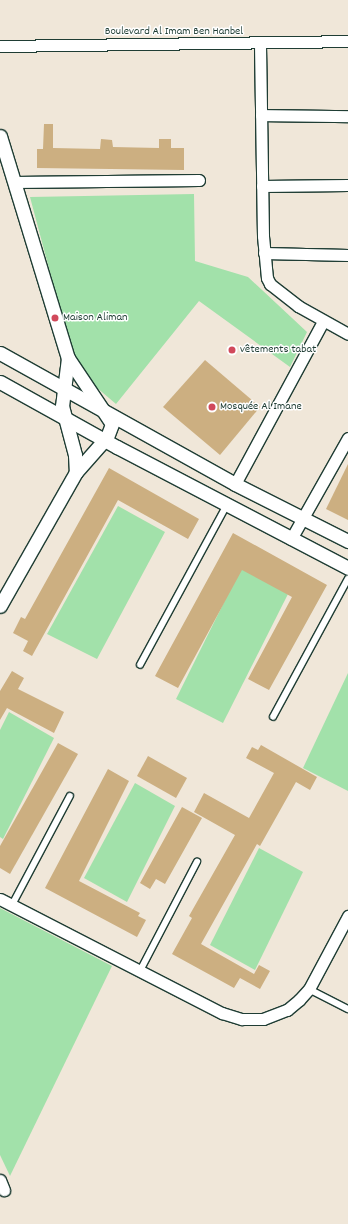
<!DOCTYPE html>
<html>
<head>
<meta charset="utf-8">
<style>
	body { margin:0 }
	#map { position:relative; width:348px; height:1224px; overflow:hidden; background:#f0e7d9; font-family:Dekko,sans-serif }
	div>[style] { position:absolute }
	.green>* { inset:0; background:#a2e1aa }
	.building>* { inset:0; background:#ccaf81 }
	.roads { filter:drop-shadow(1px 0 #1f3d34) drop-shadow(-1px 0 #1f3d34) drop-shadow(0 1px #1f3d34) drop-shadow(0 -1px #1f3d34) }
	.service>* { height:5.5px; margin:-2.75px; padding:0 2.75px; transform-origin:2.75px; border-radius:2.75px; background:#fff }
	.minor>* { height:11px; margin:-5.5px; padding:0 5.5px; transform-origin:5.5px; border-radius:5.5px; background:#fff }
	.tertiary>* { height:13px; margin:-6.5px; padding:0 6.5px; transform-origin:6.5px; border-radius:6.5px; background:#fff }
	.dots>* { width:11px; height:11px; translate:-50% -50%; box-sizing:border-box; border:2px solid #fff; border-radius:50% }
	span { translate:-50% -50%; white-space:nowrap; text-align:center; line-height:1.15; -webkit-text-stroke:3px #fff; paint-order:stroke }
	.street-label { font-size:12px; color:#1f3d34 }
	.poi-label { font-size:12px; color:#1f3d34 }
	.left { translate:0 -50%; text-align:left }
</style>
</head>
<body>
<div id="map">
	<div class="green">
		<i style="clip-path:polygon(194px 194px,195px 261px,248px 277px,307px 332px,290px 367px,199px 301px,116px 404px,76px 370px,30px 197px)"></i>
		<i style="clip-path:polygon(118px 506px,165px 532px,97px 659px,47px 634px)"></i>
		<i style="clip-path:polygon(241px 568px,288px 594px,223px 723px,176px 699px)"></i>
		<i style="clip-path:polygon(348px 673px,348px 791px,303px 768px)"></i>
		<i style="clip-path:polygon(9px 712px,54px 738px,3px 839px,0 837px,0 730px)"></i>
		<i style="clip-path:polygon(135px 783px,175px 806px,127px 902px,84px 878px)"></i>
		<i style="clip-path:polygon(259px 848px,303px 872px,255px 970px,210px 945px)"></i>
		<i style="clip-path:polygon(0 908px,112px 966px,10px 1176px,0 1155px)"></i>
	</div>
	<div class="building">
		<i style="clip-path:polygon(44px 124px,53px 124px,53px 148px,100px 149px,101px 139px,112px 140px,113px 147px,159px 148px,159px 139px,171px 139px,171px 148px,184px 148px,184px 170px,37px 168px,37px 149px,43px 149px)"></i>
		<i style="clip-path:polygon(205px 360px,260px 407px,220px 455px,163px 407px)"></i>
		<i style="clip-path:polygon(348px 464px,348px 520px,326px 509px)"></i>
		<i style="clip-path:polygon(109px 468px,199px 519px,188px 539px,118px 500px,32px 656px,23px 651px,28px 641px,13px 633px,21px 617px,25px 619px)"></i>
		<i style="clip-path:polygon(233px 533px,327px 585px,269px 690px,248px 679px,292px 597px,242px 570px,178px 688px,155px 676px)"></i>
		<i style="clip-path:polygon(12px 671px,24px 678px,18px 689px,64px 712px,54px 733px,7px 708px,0 720px,0 691px)"></i>
		<i style="clip-path:polygon(58px 743px,78px 754px,10px 874px,0 868px,0 846px)"></i>
		<i style="clip-path:polygon(261px 745px,317px 777px,310px 790px,296px 782px,260px 846px,257px 844px,201px 944px,254px 974px,259px 965px,270px 971px,260px 989px,240px 978px,234px 988px,172px 954px,192px 918px,189px 916px,235px 835px,194px 812px,204px 793px,249px 818px,274px 773px,246px 758px,252px 747px,258px 750px)"></i>
		<i style="clip-path:polygon(148px 756px,187px 778px,176px 798px,137px 776px)"></i>
		<i style="clip-path:polygon(108px 769px,129px 781px,79px 881px,140px 913px,138px 916px,146px 920px,137px 937px,45px 888px)"></i>
		<i style="clip-path:polygon(182px 807px,202px 818px,165px 884px,156px 879px,150px 889px,140px 883px)"></i>
	</div>
	<div class="roads">
		<div class="service">
			<i style="left:140px;top:665px;width:182px;rotate:-61.5deg"></i>
			<i style="left:273px;top:717px;width:157px;rotate:-61.5deg"></i>
			<i style="left:12px;top:905px;width:123px;rotate:-62deg"></i>
			<i style="left:140px;top:971px;width:123px;rotate:-62.4deg"></i>
			<i style="left:309px;top:989px;width:44px;rotate:27.1deg"></i>
		</div>
		<div class="minor">
			<i style="left:260px;top:45px;width:191px;rotate:89.1deg"></i>
			<i style="left:263px;top:236px;width:42px;rotate:84.6deg"></i>
			<i style="left:267px;top:278px;width:7px;rotate:63deg"></i>
			<i style="left:270px;top:284px;width:36px;rotate:38deg"></i>
			<i style="left:298px;top:306px;width:57px;rotate:29.2deg"></i>
			<i style="left:0;top:46px;width:348px;rotate:-0.8deg"></i>
			<i style="left:261px;top:115px;width:87px;rotate:0.7deg"></i>
			<i style="left:14px;top:182px;width:185px;rotate:-0.6deg"></i>
			<i style="left:262px;top:186px;width:86px;rotate:-0.7deg"></i>
			<i style="left:264px;top:253px;width:84px;rotate:1.4deg"></i>
			<i style="left:235px;top:484px;width:185px;rotate:-61.6deg"></i>
			<i style="left:291px;top:539px;width:116px;rotate:-60.6deg"></i>
			<i style="left:0;top:899px;width:250px;rotate:27.2deg"></i>
			<i style="left:222px;top:1013px;width:21px;rotate:17deg"></i>
			<i style="left:242px;top:1019px;width:21px"></i>
			<i style="left:263px;top:1019px;width:26px;rotate:-21deg"></i>
			<i style="left:287px;top:1010px;width:16px;rotate:-40deg"></i>
			<i style="left:299px;top:1000px;width:15px;rotate:-48deg"></i>
			<i style="left:309px;top:989px;width:83px;rotate:-61.9deg"></i>
			<i style="left:0;top:1180px;width:11px;rotate:68deg"></i>
		</div>
		<div class="tertiary">
			<i style="left:0;top:136px;width:232px;rotate:73deg"></i>
			<i style="left:68px;top:358px;width:79px;rotate:56.3deg"></i>
			<i style="left:112px;top:424px;width:14px;rotate:111deg"></i>
			<i style="left:107px;top:437px;width:47px;rotate:131.5deg"></i>
			<i style="left:76px;top:472px;width:154px;rotate:119.6deg"></i>
			<i style="left:0;top:353px;width:269px;rotate:29.1deg"></i>
			<i style="left:235px;top:484px;width:127px;rotate:26.8deg"></i>
			<i style="left:68px;top:358px;width:48px;rotate:97.1deg"></i>
			<i style="left:62px;top:406px;width:51px;rotate:75.1deg"></i>
			<i style="left:75px;top:455px;width:17px;rotate:87deg"></i>
			<i style="left:0;top:382px;width:134px;rotate:29.1deg"></i>
			<i style="left:117px;top:447px;width:261px;rotate:27.6deg"></i>
		</div>
	</div>
	<div class="dots">
		<i style="left:55px;top:318px;background:#d1495b"></i>
		<i style="left:232px;top:350px;background:#d1495b"></i>
		<i style="left:212px;top:407px;background:#d1495b"></i>
	</div>
	<div class="street-label">
		<span style="left:174px;top:32px">Boulevard Al Imam Ben Hanbel</span>
	</div>
	<div class="poi-label">
		<span class="left" style="left:63px;top:318px">Maison Aliman</span>
		<span class="left" style="left:240px;top:350px">vêtements tabat</span>
		<span class="left" style="left:220px;top:407px">Mosquée Al Imane</span>
	</div>
</div>
</body>
</html>
